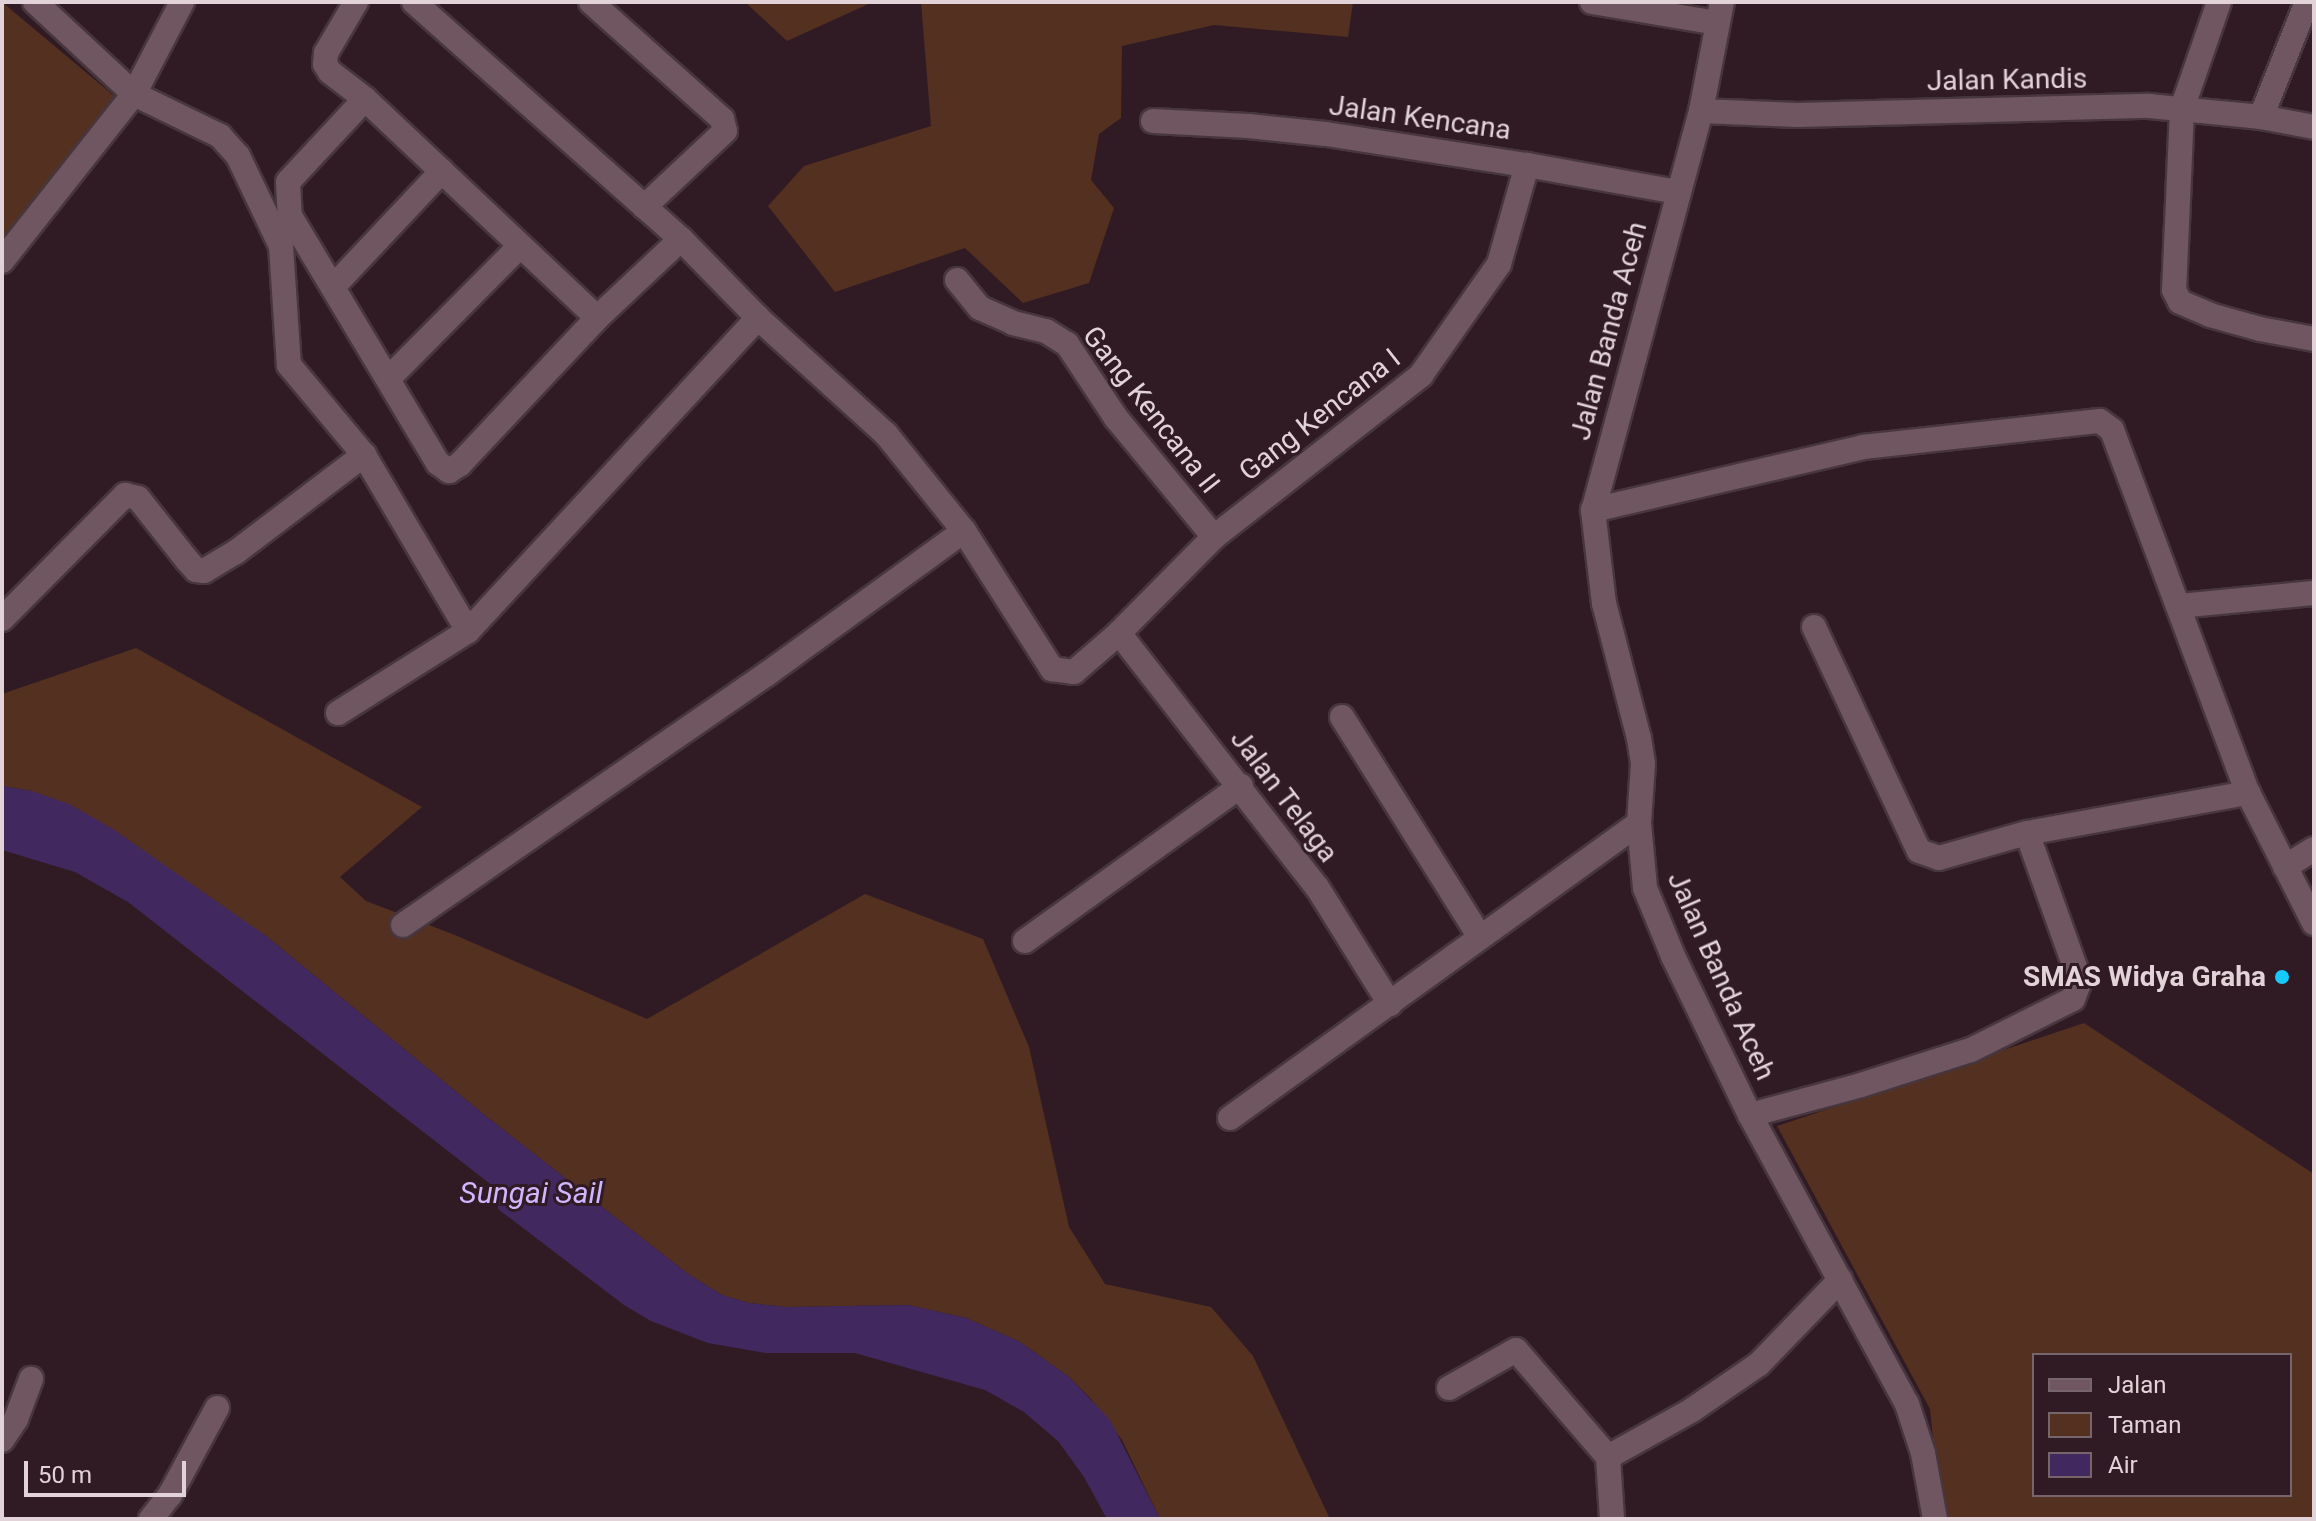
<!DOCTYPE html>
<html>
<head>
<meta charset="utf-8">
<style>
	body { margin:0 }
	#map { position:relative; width:2316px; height:1521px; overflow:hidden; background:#301b24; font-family:Roboto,sans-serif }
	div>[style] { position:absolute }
	.green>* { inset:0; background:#533020 }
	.water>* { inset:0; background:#412960 }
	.roads { filter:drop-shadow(2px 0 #48363e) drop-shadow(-2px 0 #48363e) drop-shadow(0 2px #48363e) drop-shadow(0 -2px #48363e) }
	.minor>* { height:24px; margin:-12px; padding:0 12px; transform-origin:12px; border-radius:12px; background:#705660 }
	.dots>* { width:22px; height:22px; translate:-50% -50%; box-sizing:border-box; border:4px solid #301b24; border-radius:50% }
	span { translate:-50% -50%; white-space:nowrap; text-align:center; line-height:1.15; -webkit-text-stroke:6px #301b24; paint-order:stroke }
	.street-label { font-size:28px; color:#e2d3d8 }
	.poi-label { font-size:28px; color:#e2d3d8; font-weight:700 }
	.right { translate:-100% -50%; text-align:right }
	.water-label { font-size:30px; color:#d0b6fc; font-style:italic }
	.frame { position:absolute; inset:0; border:4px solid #e2d3d8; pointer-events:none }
	.legend { position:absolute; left:2032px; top:1353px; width:260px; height:144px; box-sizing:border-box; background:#301b24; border:2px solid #77656c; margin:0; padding:10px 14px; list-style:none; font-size:24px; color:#e2d3d8 }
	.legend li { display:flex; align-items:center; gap:16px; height:40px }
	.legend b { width:40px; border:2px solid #77656c }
	.scale { position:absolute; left:24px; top:1461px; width:162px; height:36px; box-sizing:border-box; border:4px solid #e2d3d8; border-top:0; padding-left:10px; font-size:24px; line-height:28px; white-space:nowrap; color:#e2d3d8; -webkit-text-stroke:6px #301b24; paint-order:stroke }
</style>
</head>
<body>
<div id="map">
	<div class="green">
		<i style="clip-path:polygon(2px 2px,119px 100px,2px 243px)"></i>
		<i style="clip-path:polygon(745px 2px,873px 2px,787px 41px)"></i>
		<i style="clip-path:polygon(921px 2px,1353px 2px,1348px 37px,1214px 25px,1122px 46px,1121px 118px,1099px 134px,1091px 180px,1114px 208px,1089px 283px,1023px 303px,965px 248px,835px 292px,768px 206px,804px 166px,931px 126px)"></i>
		<i style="clip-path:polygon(136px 648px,422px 807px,340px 877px,366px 901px,455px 935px,647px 1019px,865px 894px,983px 939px,1029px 1047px,1069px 1227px,1105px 1284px,1211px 1307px,1253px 1356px,1330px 1519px,1160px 1519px,1122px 1440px,1090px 1398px,1069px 1377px,1020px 1342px,966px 1318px,908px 1305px,786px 1307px,749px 1303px,722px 1295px,688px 1274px,487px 1117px,266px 936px,32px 791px,2px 786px,2px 694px)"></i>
		<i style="clip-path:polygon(evenodd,2084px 1023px,2314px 1174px,2314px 1519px,1941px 1519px,1930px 1409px,1777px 1126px,2084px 1023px,2034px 1355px,2290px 1355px,2290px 1495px,2034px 1495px,2034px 1355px)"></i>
	</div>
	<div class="water">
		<i style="clip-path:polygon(2px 786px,32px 791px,69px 804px,113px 829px,266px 936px,487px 1117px,688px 1274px,722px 1295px,749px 1303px,786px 1307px,908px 1305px,966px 1318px,1020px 1342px,1069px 1377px,1110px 1420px,1160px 1519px,1107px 1519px,1084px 1477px,1058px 1441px,1024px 1412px,985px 1390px,855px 1353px,766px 1353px,708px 1343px,651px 1321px,624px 1305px,498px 1209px,498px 1190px,128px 902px,75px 872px,2px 850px)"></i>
	</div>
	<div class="roads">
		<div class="minor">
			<i style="left:35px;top:2px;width:135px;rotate:42.9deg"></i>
			<i style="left:134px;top:94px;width:96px;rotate:26deg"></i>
			<i style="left:220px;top:136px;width:27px;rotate:48deg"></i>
			<i style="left:238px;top:156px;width:100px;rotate:64.5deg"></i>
			<i style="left:281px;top:246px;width:119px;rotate:86.2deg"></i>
			<i style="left:289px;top:365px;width:117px;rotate:50.2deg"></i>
			<i style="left:364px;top:455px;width:204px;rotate:59.4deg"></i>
			<i style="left:356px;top:2px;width:59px;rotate:120.5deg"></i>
			<i style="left:326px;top:53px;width:11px;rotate:95deg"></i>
			<i style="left:325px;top:64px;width:9px;rotate:58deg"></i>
			<i style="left:330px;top:72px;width:44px;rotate:37.6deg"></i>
			<i style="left:365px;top:99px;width:319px;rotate:43.3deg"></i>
			<i style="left:414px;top:2px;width:357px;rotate:41.6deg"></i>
			<i style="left:681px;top:239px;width:110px;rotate:45.7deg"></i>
			<i style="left:758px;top:318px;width:173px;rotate:42.2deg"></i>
			<i style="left:886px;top:434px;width:124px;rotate:51.2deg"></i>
			<i style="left:964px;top:531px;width:164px;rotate:57.5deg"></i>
			<i style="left:1052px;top:669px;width:22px;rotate:8deg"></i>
			<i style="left:1074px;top:672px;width:60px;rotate:-40.9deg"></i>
			<i style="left:1119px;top:633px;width:135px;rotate:-45.3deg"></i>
			<i style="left:1214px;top:537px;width:263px;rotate:-38deg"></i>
			<i style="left:1421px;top:375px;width:136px;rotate:-54.9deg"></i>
			<i style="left:1499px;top:264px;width:103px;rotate:-74.2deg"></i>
			<i style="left:591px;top:2px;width:176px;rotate:41.8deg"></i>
			<i style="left:722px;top:119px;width:12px;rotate:76deg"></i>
			<i style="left:725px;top:131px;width:111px;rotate:136.8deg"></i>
			<i style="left:1592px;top:2px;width:127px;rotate:9.5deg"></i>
			<i style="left:1722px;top:2px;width:111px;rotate:100.9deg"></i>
			<i style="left:1701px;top:111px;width:413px;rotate:105.1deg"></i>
			<i style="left:1593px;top:510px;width:94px;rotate:83.3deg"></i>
			<i style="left:1604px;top:603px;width:139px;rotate:75.5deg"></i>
			<i style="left:1639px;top:738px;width:26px;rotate:81deg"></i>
			<i style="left:1643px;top:764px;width:59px;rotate:93.9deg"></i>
			<i style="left:1639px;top:823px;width:65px;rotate:84.7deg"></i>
			<i style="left:1645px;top:888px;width:74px;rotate:67.6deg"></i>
			<i style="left:1673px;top:956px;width:177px;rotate:64.2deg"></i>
			<i style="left:1750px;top:1115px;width:329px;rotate:61.5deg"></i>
			<i style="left:1907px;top:1404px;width:52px;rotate:71.9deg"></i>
			<i style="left:1923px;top:1453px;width:67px;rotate:79.7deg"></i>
			<i style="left:2219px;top:2px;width:113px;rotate:109.1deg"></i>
			<i style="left:2182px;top:109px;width:181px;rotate:92.5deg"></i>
			<i style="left:2174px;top:290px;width:13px;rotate:63deg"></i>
			<i style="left:2180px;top:302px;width:33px;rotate:23deg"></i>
			<i style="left:2210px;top:315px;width:52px;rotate:15.6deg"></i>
			<i style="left:2260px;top:329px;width:55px;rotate:10.5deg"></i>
			<i style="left:365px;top:99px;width:113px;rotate:132.9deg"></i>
			<i style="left:288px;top:182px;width:34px;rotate:87deg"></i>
			<i style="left:290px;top:216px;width:288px;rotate:59.1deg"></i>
			<i style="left:438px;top:463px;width:14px;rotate:36deg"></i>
			<i style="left:449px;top:471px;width:13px;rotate:-32deg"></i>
			<i style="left:460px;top:464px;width:200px;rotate:-46.8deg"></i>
			<i style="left:597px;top:318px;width:115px;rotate:-43.2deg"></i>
			<i style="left:1701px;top:111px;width:96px;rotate:2.4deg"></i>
			<i style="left:1797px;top:115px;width:352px;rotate:-1.5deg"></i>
			<i style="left:2149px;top:106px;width:113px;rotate:5.6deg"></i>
			<i style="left:2261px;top:117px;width:54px;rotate:10.7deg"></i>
			<i style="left:2261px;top:117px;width:124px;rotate:-68.2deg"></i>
			<i style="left:1153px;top:121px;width:95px;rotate:3deg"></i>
			<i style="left:1248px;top:126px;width:78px;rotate:5.9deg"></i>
			<i style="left:1326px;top:134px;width:203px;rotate:8.8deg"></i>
			<i style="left:1527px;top:165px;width:152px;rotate:10.2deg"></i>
			<i style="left:2px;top:261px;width:213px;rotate:-51.7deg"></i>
			<i style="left:134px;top:94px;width:104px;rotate:-62.4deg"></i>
			<i style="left:957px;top:280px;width:36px;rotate:51deg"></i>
			<i style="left:980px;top:308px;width:36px;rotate:24deg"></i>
			<i style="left:1013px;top:323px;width:34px;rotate:14deg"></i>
			<i style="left:1046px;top:331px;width:25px;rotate:32deg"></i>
			<i style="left:1067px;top:344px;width:89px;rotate:56.5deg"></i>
			<i style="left:1116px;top:418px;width:154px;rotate:50.5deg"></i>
			<i style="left:333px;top:287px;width:159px;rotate:-46.8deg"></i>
			<i style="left:388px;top:379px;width:187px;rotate:-45.2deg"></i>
			<i style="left:1593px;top:510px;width:277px;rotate:-13.1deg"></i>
			<i style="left:1863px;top:447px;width:238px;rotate:-6.3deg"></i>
			<i style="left:2100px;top:421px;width:15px;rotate:37deg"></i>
			<i style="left:2112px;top:430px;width:388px;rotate:69.5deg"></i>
			<i style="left:2248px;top:793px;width:146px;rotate:63.1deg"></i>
			<i style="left:2179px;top:606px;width:136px;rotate:-5.5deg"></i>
			<i style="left:2px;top:619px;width:175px;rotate:-45.2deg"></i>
			<i style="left:125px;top:495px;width:13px;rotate:13deg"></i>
			<i style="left:138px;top:498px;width:79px;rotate:51.7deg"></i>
			<i style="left:187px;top:560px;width:13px;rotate:48deg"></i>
			<i style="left:196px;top:570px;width:8px;rotate:7deg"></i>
			<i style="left:204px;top:571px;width:37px;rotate:-31deg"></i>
			<i style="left:236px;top:552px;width:161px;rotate:-37.2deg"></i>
			<i style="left:1814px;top:627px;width:247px;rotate:64.9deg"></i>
			<i style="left:1919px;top:851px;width:21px;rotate:19deg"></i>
			<i style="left:1939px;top:858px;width:91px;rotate:-15.9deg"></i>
			<i style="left:2027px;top:833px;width:225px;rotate:-10.3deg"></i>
			<i style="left:1119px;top:633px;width:322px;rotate:52.1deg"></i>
			<i style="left:1317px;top:887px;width:138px;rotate:58deg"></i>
			<i style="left:338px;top:713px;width:154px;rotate:-32.2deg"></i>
			<i style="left:468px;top:631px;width:427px;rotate:-47.2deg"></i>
			<i style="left:1342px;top:717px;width:260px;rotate:57.9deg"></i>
			<i style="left:2285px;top:867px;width:34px;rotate:-32deg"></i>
			<i style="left:403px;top:925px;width:442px;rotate:-34.6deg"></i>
			<i style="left:767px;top:674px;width:243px;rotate:-36deg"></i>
			<i style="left:1025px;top:941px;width:266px;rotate:-35.7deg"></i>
			<i style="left:1750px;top:1115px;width:115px;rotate:-15.1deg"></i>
			<i style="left:1861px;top:1085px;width:115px;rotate:-17.7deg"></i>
			<i style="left:1971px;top:1050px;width:114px;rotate:-26.6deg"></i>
			<i style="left:2073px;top:999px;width:19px;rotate:-69deg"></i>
			<i style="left:2080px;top:981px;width:157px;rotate:-109.7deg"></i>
			<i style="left:1230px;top:1118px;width:504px;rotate:-35.8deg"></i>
			<i style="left:1449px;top:1388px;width:77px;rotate:-29.6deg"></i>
			<i style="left:1516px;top:1350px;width:141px;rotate:49.3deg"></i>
			<i style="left:1608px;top:1457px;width:62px;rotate:86.3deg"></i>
			<i style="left:2px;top:1440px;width:25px;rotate:-56deg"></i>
			<i style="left:16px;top:1419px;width:43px;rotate:-69.4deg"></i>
			<i style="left:1608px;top:1457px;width:96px;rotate:-29.2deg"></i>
			<i style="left:1692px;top:1410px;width:81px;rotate:-34.5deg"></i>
			<i style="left:1759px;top:1364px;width:117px;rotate:-46deg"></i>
			<i style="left:151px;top:1519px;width:31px;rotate:-52deg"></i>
			<i style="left:170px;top:1495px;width:99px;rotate:-61.6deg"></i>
		</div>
	</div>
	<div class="dots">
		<i style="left:2282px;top:977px;background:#15cafb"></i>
	</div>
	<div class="street-label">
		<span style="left:2007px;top:80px;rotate:-1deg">Jalan Kandis</span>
		<span style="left:1420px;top:118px;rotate:8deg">Jalan Kencana</span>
		<span style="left:1609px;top:331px;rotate:-75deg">Jalan Banda Aceh</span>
		<span style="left:1151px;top:410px;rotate:52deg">Gang Kencana II</span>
		<span style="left:1320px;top:415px;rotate:-38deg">Gang Kencana I</span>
		<span style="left:1284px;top:796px;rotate:53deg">Jalan Telaga</span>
		<span style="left:1721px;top:976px;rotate:66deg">Jalan Banda Aceh</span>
	</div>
	<div class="poi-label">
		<span class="right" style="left:2266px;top:977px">SMAS Widya Graha</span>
	</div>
	<div class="water-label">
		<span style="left:531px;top:1193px">Sungai Sail</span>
	</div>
	<div class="frame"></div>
	<ul class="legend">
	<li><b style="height:10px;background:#705660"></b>Jalan</li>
	<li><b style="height:22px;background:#533020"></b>Taman</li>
	<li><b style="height:22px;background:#412960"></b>Air</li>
	</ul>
	<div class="scale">50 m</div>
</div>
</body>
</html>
